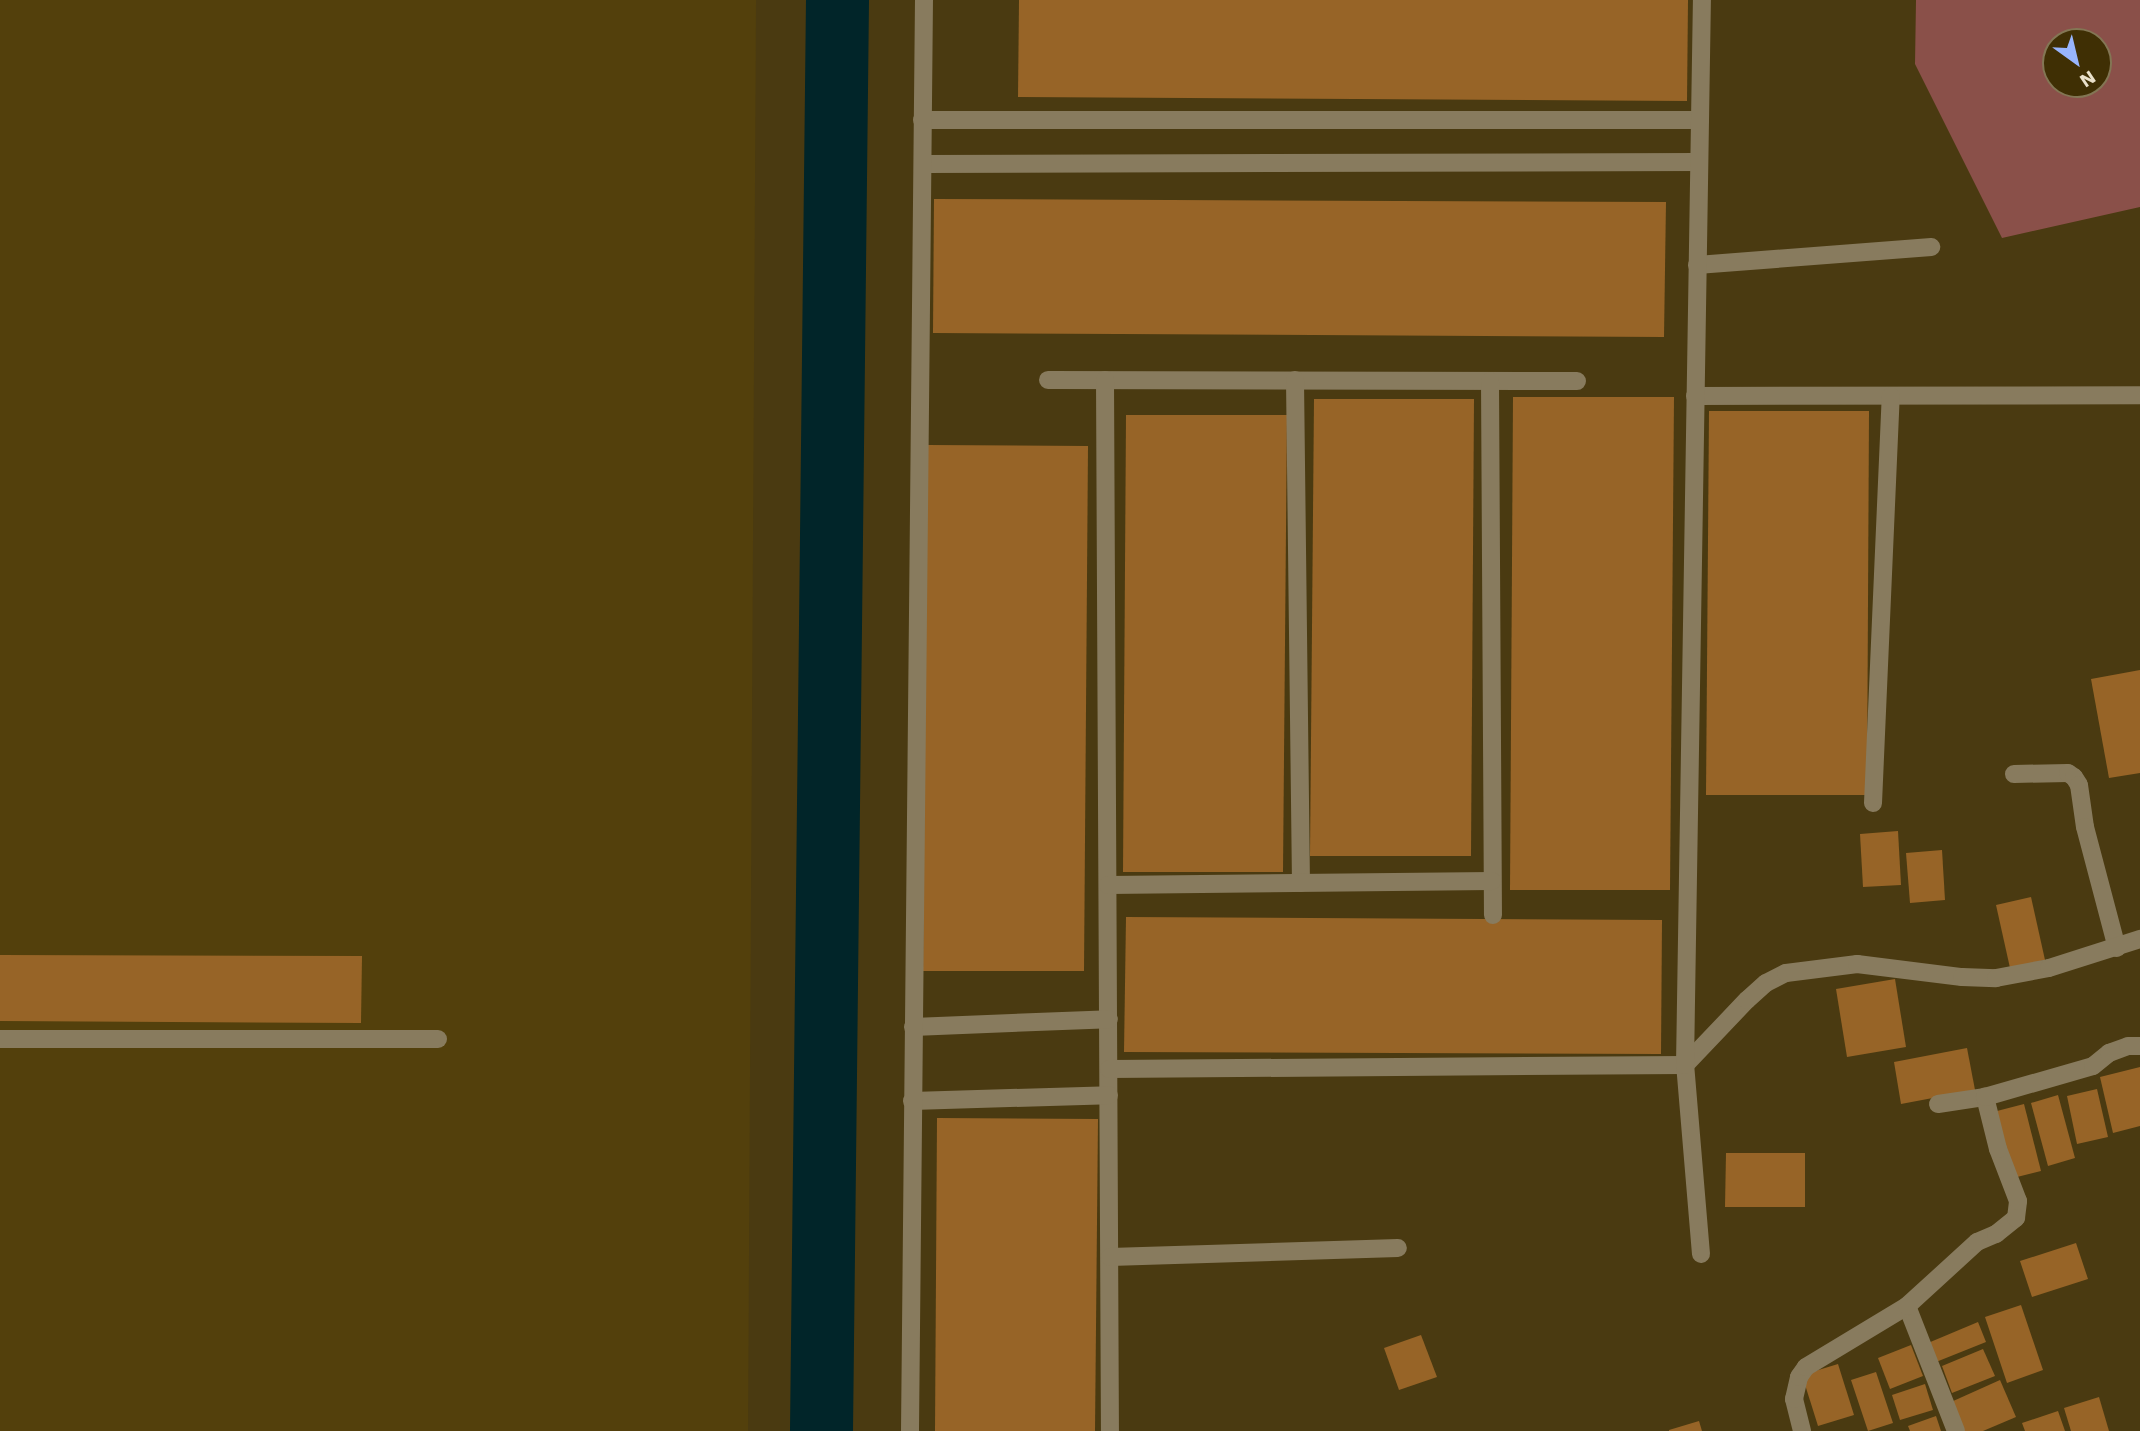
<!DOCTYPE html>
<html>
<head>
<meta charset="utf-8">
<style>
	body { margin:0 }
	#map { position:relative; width:2140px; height:1431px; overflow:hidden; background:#4a3a11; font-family:"Work Sans",sans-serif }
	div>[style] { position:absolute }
	.built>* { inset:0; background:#53400c }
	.green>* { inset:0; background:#8a5049 }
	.river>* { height:63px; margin:-31.5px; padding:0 31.5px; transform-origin:31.5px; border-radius:31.5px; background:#012529 }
	.building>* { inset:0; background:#976427 }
	.minor>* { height:18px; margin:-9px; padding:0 9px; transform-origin:9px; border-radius:9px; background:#887b5e }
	span { translate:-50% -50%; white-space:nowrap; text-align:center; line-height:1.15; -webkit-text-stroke:5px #3f2f04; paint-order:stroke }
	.north { position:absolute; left:2042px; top:28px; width:70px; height:70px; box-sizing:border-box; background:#3f2f04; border:2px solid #837654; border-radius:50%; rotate:146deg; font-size:19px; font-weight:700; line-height:28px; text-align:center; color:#eae1cb }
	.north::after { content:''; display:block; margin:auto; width:24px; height:32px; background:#98b5fd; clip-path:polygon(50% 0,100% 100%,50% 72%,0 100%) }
</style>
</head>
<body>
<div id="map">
	<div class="built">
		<i style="clip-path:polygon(0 0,756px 0,748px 1431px,0 1431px)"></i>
	</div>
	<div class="green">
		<i style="clip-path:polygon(evenodd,1916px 0,2140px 0,2140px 207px,2002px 238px,1915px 64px,1916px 0,2056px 42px,2098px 42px,2098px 84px,2056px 84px,2056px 42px)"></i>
	</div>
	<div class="river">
		<i style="left:821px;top:1431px;width:1431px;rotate:-89.36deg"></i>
	</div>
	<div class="building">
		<i style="clip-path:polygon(1019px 0,1688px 0,1687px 101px,1018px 97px)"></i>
		<i style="clip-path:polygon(934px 199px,1666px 202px,1664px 337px,933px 333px)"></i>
		<i style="clip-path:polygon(1513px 397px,1674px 397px,1670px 890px,1510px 890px)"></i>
		<i style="clip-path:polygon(1314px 399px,1474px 399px,1471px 856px,1310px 856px)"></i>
		<i style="clip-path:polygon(1709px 411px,1869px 411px,1867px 795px,1706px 795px)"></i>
		<i style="clip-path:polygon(1126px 415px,1287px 415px,1283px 872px,1123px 872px)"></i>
		<i style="clip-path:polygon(927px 445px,1088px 446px,1084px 971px,923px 971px)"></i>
		<i style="clip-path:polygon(2140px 670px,2140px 773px,2109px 778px,2091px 679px)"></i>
		<i style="clip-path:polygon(1898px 831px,1901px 885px,1863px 887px,1860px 834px)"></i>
		<i style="clip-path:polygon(1942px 850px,1945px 900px,1910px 903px,1906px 853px)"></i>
		<i style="clip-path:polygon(2031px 897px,2045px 960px,2010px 968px,1996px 905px)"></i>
		<i style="clip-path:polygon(1126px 917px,1662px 920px,1661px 1054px,1124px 1052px)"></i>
		<i style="clip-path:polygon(0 955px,362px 956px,361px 1023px,0 1021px)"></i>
		<i style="clip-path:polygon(1895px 979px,1906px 1047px,1847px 1057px,1836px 989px)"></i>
		<i style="clip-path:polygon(1967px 1048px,1975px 1090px,1901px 1104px,1894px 1062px)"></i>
		<i style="clip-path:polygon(2140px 1067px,2140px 1126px,2113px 1133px,2100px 1077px)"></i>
		<i style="clip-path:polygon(2097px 1089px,2108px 1137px,2077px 1144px,2067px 1096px)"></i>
		<i style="clip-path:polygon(2058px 1095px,2075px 1158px,2048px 1166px,2031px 1103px)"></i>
		<i style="clip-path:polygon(2024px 1104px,2041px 1171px,2013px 1178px,1997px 1111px)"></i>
		<i style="clip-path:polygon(937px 1118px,1098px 1119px,1095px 1431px,935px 1431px)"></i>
		<i style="clip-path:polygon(1726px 1153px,1805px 1153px,1805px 1207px,1725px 1207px)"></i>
		<i style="clip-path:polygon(2076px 1243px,2088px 1279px,2032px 1297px,2020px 1261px)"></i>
		<i style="clip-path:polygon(2021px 1305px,2043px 1370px,2007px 1383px,1985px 1317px)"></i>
		<i style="clip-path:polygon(1978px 1322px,1986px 1342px,1936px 1362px,1928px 1343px)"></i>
		<i style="clip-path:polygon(1421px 1335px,1437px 1377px,1399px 1390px,1384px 1348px)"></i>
		<i style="clip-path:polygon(1911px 1345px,1923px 1376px,1890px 1389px,1878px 1358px)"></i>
		<i style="clip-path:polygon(1983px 1349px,1995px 1376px,1952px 1393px,1942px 1366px)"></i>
		<i style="clip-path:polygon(1838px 1364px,1854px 1415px,1818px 1426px,1802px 1375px)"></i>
		<i style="clip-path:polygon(1876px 1372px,1893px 1423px,1868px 1431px,1851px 1380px)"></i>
		<i style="clip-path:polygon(2000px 1380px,2016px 1417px,1983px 1431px,1963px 1431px,1951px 1402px)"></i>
		<i style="clip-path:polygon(1925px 1384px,1933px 1410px,1900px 1420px,1892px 1395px)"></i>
		<i style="clip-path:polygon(2099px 1397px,2109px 1431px,2071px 1431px,2064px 1408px)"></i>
		<i style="clip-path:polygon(2058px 1411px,2065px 1431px,2025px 1431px,2022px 1423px)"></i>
		<i style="clip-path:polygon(1936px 1416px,1941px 1431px,1910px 1431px,1908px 1426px)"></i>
		<i style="clip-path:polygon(1699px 1421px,1702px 1431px,1669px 1431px,1669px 1430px)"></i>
	</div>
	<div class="minor">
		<i style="left:922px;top:120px;width:778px"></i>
		<i style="left:923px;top:164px;width:776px;rotate:-0.15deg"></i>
		<i style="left:1697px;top:265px;width:235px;rotate:-4.4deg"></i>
		<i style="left:1048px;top:380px;width:529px;rotate:0.11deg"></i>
		<i style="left:1105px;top:380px;width:1051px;rotate:89.73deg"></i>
		<i style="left:1295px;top:380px;width:503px;rotate:89.32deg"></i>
		<i style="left:1490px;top:381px;width:534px;rotate:89.68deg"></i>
		<i style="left:1695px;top:396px;width:445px;rotate:-0.1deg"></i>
		<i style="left:2014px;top:774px;width:54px;rotate:-1.1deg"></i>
		<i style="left:2068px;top:773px;width:7px;rotate:34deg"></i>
		<i style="left:2074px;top:777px;width:9px;rotate:58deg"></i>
		<i style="left:2079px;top:785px;width:42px;rotate:81.9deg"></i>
		<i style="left:2085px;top:827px;width:125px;rotate:75.2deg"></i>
		<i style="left:1873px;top:803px;width:407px;rotate:-87.5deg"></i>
		<i style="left:1108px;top:885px;width:384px;rotate:-0.6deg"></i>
		<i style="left:913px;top:1027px;width:196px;rotate:-2.3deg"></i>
		<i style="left:0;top:1039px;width:438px"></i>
		<i style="left:1109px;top:1069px;width:576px;rotate:-0.4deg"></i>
		<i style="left:1685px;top:1065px;width:90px;rotate:-46.4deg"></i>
		<i style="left:1747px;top:1000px;width:25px;rotate:-42deg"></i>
		<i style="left:1766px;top:983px;width:22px;rotate:-27deg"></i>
		<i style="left:1786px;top:973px;width:72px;rotate:-7.2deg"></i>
		<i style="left:1857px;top:964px;width:106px;rotate:7.1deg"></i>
		<i style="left:1962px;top:977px;width:34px;rotate:2deg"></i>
		<i style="left:1996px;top:978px;width:54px;rotate:-10.7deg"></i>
		<i style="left:2049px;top:968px;width:96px;rotate:-17.7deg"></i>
		<i style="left:912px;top:1101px;width:197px;rotate:-1.7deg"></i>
		<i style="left:1938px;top:1104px;width:48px;rotate:-8.5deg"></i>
		<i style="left:1701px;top:1254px;width:190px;rotate:-94.8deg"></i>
		<i style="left:1685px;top:1065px;width:1065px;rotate:-89.09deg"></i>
		<i style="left:1110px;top:1257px;width:288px;rotate:-1.8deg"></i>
		<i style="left:1907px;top:1306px;width:134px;rotate:68.6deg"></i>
		<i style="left:910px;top:1431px;width:1431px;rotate:-89.44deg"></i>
		<i style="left:1802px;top:1431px;width:33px;rotate:-104deg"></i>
		<i style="left:1794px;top:1399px;width:23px;rotate:-77deg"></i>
		<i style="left:1799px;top:1377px;width:12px;rotate:-55deg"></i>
		<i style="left:1806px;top:1367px;width:118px;rotate:-31.1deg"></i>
		<i style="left:1907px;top:1306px;width:95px;rotate:-42.4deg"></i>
		<i style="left:1977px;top:1242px;width:21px;rotate:-23deg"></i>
		<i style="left:1996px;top:1234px;width:26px;rotate:-39deg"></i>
		<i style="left:2016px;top:1218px;width:17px;rotate:-83deg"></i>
		<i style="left:2018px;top:1201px;width:56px;rotate:-111deg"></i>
		<i style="left:1998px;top:1149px;width:54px;rotate:-104deg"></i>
		<i style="left:1985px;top:1097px;width:112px;rotate:-16deg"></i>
		<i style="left:2093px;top:1066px;width:21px;rotate:-39deg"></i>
		<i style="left:2109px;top:1053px;width:20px;rotate:-20deg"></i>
		<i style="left:2128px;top:1046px;width:12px"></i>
	</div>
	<div class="north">N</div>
</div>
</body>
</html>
